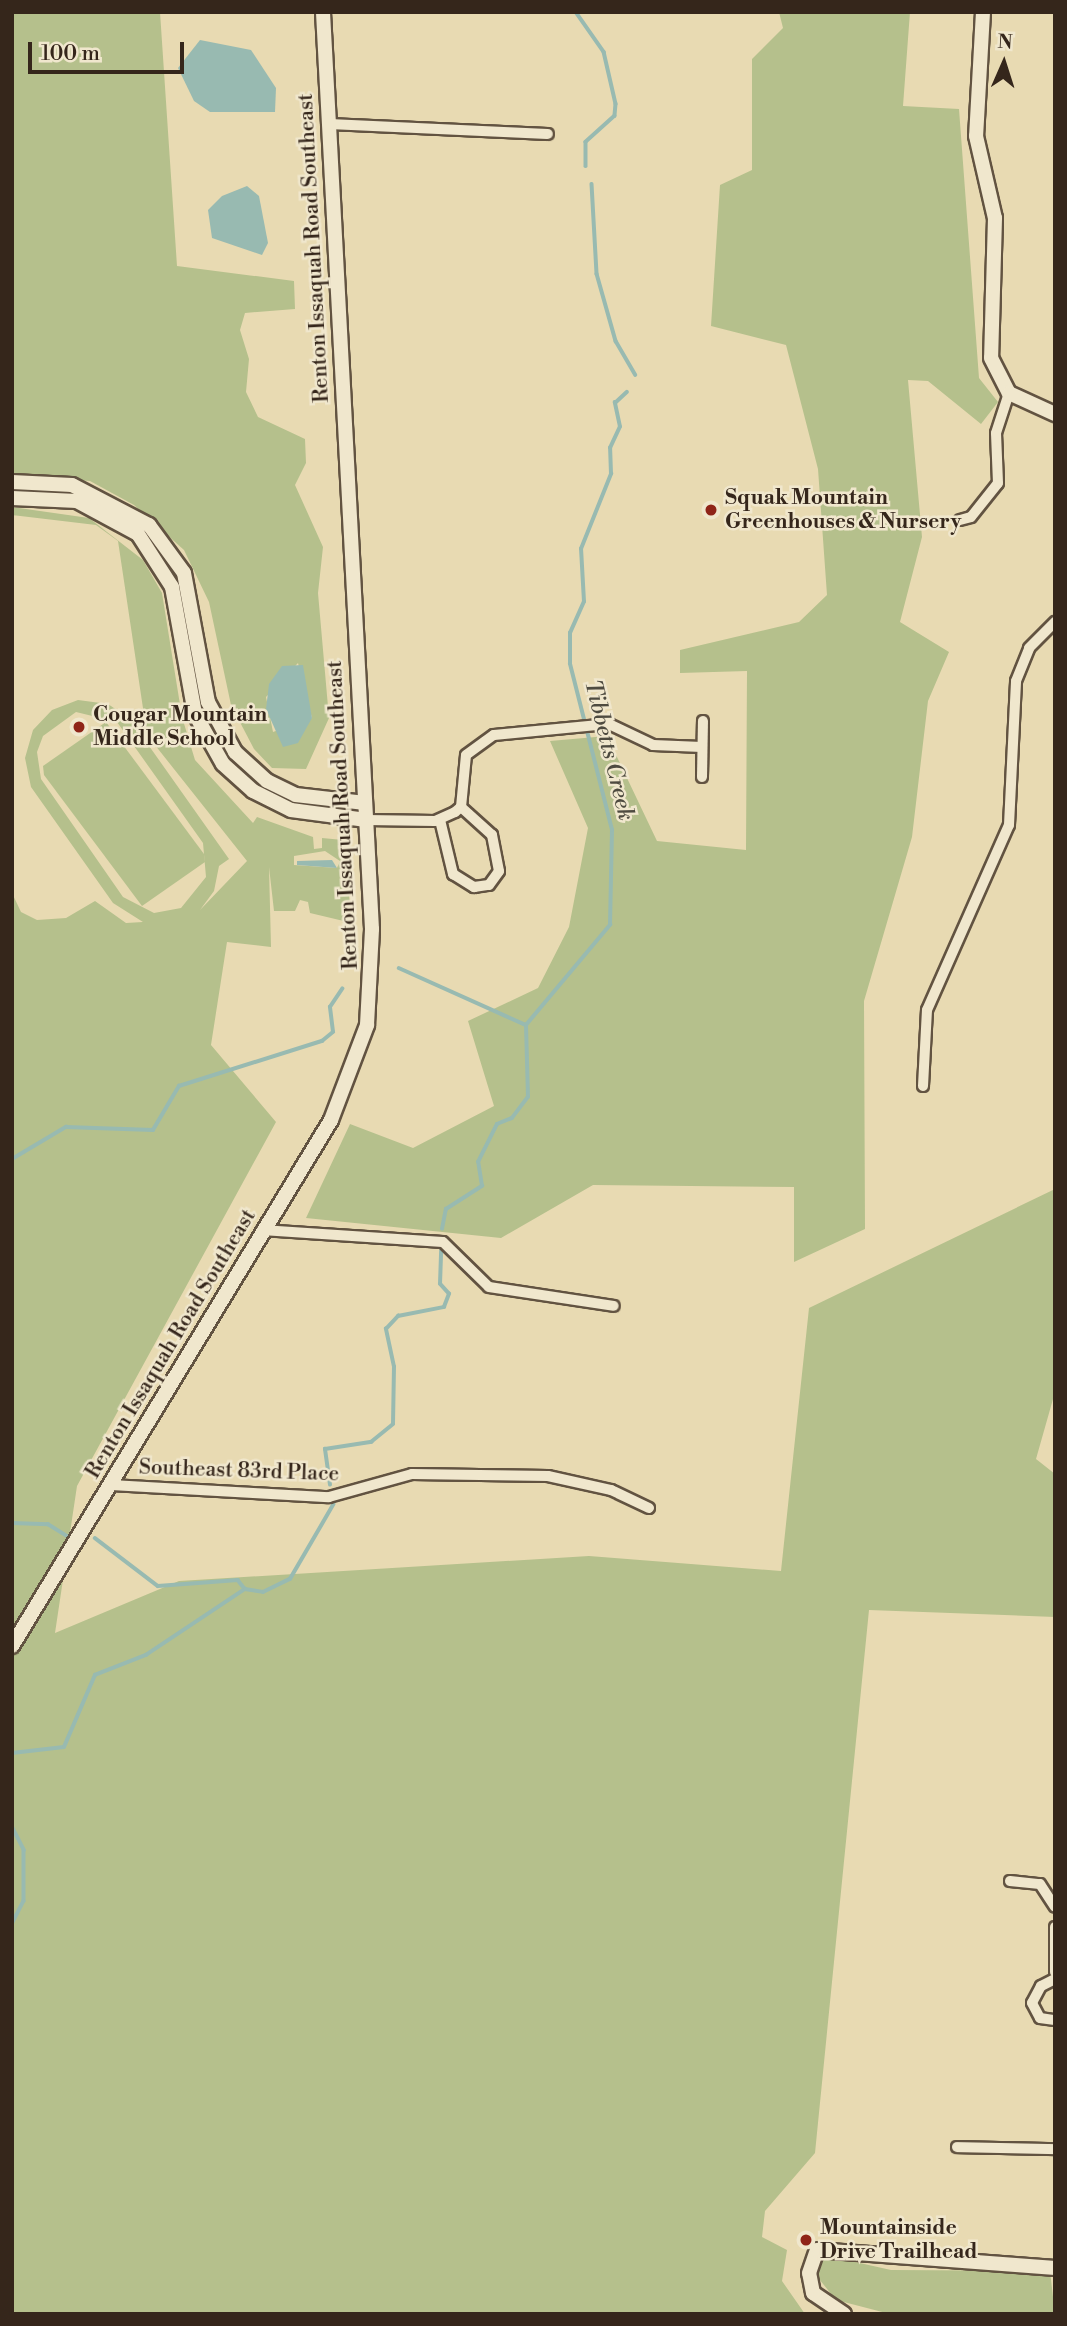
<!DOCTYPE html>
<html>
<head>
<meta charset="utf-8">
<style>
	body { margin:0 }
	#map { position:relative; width:1067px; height:2326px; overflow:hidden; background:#e8dab2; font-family:"Libre Bodoni",serif }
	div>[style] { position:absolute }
	.green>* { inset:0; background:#b5c08c }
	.water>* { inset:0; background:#98bab1 }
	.stream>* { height:3.5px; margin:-1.75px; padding:0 1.75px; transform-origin:1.75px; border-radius:1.75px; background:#98bab1 }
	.roads { filter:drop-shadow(2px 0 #625341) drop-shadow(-2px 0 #625341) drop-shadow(0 2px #625341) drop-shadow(0 -2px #625341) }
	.street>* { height:10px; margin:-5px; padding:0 5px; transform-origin:5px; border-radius:5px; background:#f0e7cd }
	.secondary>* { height:14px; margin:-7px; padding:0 7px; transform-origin:7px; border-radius:7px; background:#f0e7cd }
	.dots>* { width:19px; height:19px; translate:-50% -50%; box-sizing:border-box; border:4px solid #f0e7cd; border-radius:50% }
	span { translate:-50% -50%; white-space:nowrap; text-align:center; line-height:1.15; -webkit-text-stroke:5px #f0e7cd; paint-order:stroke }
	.street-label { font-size:21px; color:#35261b }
	.poi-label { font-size:21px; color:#35261b; font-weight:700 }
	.left { translate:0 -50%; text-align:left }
	.water-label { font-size:23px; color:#4e4b40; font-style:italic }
	.frame { position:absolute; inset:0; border:14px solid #35261b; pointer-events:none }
	.north { position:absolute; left:969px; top:28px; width:70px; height:70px; -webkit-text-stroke:5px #f0e7cd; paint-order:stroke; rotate:3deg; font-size:19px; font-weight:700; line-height:28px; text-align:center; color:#35261b }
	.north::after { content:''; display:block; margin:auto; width:24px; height:32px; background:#35261b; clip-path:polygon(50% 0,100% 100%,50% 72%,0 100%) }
	.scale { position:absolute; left:28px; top:42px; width:156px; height:32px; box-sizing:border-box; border:4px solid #35261b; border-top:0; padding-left:9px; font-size:21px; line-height:24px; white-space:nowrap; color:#35261b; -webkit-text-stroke:5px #f0e7cd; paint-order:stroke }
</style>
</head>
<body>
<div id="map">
	<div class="green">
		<i style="clip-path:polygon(evenodd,12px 12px,160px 12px,177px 266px,294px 281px,295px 309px,245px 313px,240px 330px,249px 359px,246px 392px,258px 417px,305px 439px,306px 463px,295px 485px,323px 547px,318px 593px,329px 718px,306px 769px,272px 768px,254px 749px,231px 705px,209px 602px,184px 550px,134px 505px,90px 481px,12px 475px,12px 12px,298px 663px,312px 718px,273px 732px,266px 697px,298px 663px)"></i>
		<i style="clip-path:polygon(779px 12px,910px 12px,903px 106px,959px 109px,979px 378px,998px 402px,981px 424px,928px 381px,908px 380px,922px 537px,900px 622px,949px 652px,928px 701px,912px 837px,864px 1001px,865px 1229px,794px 1262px,794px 1187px,593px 1185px,501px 1238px,306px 1218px,350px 1124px,413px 1148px,494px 1106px,468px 1021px,538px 988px,569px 927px,588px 828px,550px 741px,607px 736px,657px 841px,746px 850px,747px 671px,680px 673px,680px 650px,799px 622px,827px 595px,818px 469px,786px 345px,711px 326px,720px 185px,752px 170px,752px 59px,783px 28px)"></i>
		<i style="clip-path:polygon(evenodd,12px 507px,89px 518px,143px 560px,162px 593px,182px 717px,195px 760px,253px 823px,257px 817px,313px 837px,314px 849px,322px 848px,322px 838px,343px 840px,352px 923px,310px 913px,308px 902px,300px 900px,295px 911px,274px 911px,269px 867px,271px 947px,227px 942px,211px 1045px,276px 1122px,77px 1486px,55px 1633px,179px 1581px,589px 1556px,781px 1571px,809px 1308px,1055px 1189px,1055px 1392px,1036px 1459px,1055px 1474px,1055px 1617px,869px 1610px,815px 2153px,765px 2211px,762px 2237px,787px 2250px,782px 2281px,805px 2314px,12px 2314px,12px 893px,21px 912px,37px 920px,66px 918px,95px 901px,126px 923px,143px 922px,113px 903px,31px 787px,25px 758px,33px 730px,52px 710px,78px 700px,108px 704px,130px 719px,229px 859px,219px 866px,214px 891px,200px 910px,247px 861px,147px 735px,118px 541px,96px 525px,12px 515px,12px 507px,76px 712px,117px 722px,203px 843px,206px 877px,181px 908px,154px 913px,123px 897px,41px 779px,37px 752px,43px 736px,76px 712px,12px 507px,325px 851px,340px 861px,337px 868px,294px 865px,294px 856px,325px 851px)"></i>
		<i style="clip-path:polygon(106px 722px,204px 854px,205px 862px,142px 906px,44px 775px,43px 766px)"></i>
		<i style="clip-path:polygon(815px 2253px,891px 2270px,1050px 2271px,1055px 2314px,890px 2314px,836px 2300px,811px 2269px)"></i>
	</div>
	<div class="water">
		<i style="clip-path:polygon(200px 40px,251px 50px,276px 88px,275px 112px,210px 112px,194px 101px,178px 68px)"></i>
		<i style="clip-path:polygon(247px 186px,259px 196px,268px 243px,262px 255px,212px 238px,208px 210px,222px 196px)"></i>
		<i style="clip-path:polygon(303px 665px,312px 718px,298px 743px,283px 747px,266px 709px,269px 684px,282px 666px)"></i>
		<i style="clip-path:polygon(332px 860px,337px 868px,297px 865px,297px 861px)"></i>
	</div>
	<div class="stream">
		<i style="left:576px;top:12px;width:49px;rotate:55deg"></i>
		<i style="left:604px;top:52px;width:53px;rotate:77deg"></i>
		<i style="left:616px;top:104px;width:12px;rotate:95deg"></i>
		<i style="left:615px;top:116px;width:39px;rotate:138deg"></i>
		<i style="left:586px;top:142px;width:24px;rotate:90deg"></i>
		<i style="left:592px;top:184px;width:90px;rotate:86.8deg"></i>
		<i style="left:597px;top:274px;width:70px;rotate:74.2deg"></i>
		<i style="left:616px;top:341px;width:39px;rotate:60deg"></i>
		<i style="left:399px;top:968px;width:139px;rotate:24.2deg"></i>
		<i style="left:12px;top:1159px;width:63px;rotate:-30.7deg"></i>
		<i style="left:66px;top:1127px;width:87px;rotate:2deg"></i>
		<i style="left:153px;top:1130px;width:51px;rotate:-59.4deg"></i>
		<i style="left:179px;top:1086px;width:150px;rotate:-17.5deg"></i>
		<i style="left:322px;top:1041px;width:14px;rotate:-39deg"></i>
		<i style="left:333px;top:1032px;width:25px;rotate:-97deg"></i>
		<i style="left:330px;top:1007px;width:22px;rotate:-56deg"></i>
		<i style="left:442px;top:1229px;width:20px;rotate:-79deg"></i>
		<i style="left:446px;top:1209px;width:43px;rotate:-32.6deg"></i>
		<i style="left:482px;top:1186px;width:24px;rotate:-99deg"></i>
		<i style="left:478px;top:1162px;width:42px;rotate:-63.4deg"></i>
		<i style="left:497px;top:1124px;width:16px;rotate:-22deg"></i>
		<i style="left:512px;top:1118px;width:26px;rotate:-53deg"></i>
		<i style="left:528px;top:1097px;width:72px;rotate:-91.6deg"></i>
		<i style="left:526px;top:1025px;width:131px;rotate:-50deg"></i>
		<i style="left:610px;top:925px;width:95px;rotate:-88.8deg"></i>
		<i style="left:612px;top:830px;width:171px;rotate:-104.2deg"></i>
		<i style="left:570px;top:664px;width:31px;rotate:-90deg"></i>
		<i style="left:570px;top:633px;width:34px;rotate:-66deg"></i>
		<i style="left:584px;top:602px;width:53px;rotate:-93.2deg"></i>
		<i style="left:581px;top:549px;width:81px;rotate:-68.2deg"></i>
		<i style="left:611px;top:474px;width:26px;rotate:-92deg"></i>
		<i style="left:610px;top:448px;width:23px;rotate:-65deg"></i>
		<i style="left:620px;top:427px;width:25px;rotate:-102deg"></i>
		<i style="left:615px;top:403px;width:16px;rotate:-43deg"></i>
		<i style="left:330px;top:1485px;width:36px;rotate:-98deg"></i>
		<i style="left:325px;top:1449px;width:47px;rotate:-8.7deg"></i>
		<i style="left:371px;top:1442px;width:28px;rotate:-39deg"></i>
		<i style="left:393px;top:1424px;width:57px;rotate:-89deg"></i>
		<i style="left:394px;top:1367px;width:39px;rotate:-102deg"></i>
		<i style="left:386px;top:1329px;width:18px;rotate:-47deg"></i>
		<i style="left:398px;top:1316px;width:47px;rotate:-11.1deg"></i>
		<i style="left:444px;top:1307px;width:14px;rotate:-69deg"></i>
		<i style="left:449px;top:1294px;width:13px;rotate:-132deg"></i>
		<i style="left:440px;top:1284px;width:33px;rotate:-88deg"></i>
		<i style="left:12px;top:1523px;width:36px;rotate:2deg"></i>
		<i style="left:48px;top:1524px;width:22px;rotate:32deg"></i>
		<i style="left:95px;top:1538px;width:79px;rotate:37.3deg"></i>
		<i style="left:158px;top:1586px;width:80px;rotate:-4.3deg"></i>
		<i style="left:238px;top:1580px;width:11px;rotate:52deg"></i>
		<i style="left:12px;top:1753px;width:52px;rotate:-6.6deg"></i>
		<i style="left:64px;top:1747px;width:78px;rotate:-66.7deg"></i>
		<i style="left:95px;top:1675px;width:55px;rotate:-21.4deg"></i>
		<i style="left:146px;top:1655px;width:119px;rotate:-33.7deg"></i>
		<i style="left:245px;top:1589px;width:18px;rotate:9deg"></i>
		<i style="left:263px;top:1592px;width:30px;rotate:-26deg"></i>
		<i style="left:290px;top:1579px;width:86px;rotate:-59.8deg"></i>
		<i style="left:12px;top:1826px;width:27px;rotate:63deg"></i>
		<i style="left:24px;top:1850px;width:51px;rotate:90deg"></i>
		<i style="left:24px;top:1901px;width:27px;rotate:117deg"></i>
	</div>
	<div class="roads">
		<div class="street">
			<i style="left:329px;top:124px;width:219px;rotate:2.6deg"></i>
			<i style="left:960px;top:520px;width:11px;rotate:-15deg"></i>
			<i style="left:971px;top:517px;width:43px;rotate:-51.5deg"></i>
			<i style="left:998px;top:483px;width:50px;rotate:-92.3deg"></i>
			<i style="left:996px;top:433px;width:42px;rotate:-72deg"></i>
			<i style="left:702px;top:777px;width:56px;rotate:-89deg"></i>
			<i style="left:366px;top:820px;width:69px;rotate:0.8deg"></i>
			<i style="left:435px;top:821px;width:22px;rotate:-24deg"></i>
			<i style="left:455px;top:812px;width:8px;rotate:-40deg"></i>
			<i style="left:461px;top:807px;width:52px;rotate:-84.5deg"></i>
			<i style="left:466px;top:755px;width:34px;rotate:-36deg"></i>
			<i style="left:494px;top:735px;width:116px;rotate:-5.5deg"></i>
			<i style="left:609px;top:724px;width:49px;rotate:25.5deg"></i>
			<i style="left:653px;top:745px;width:49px;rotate:2.3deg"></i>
			<i style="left:440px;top:820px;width:56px;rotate:76.5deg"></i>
			<i style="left:453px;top:874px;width:25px;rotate:32deg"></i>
			<i style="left:474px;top:887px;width:15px;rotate:-8deg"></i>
			<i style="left:489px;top:885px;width:17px;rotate:-54deg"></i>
			<i style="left:499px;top:871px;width:37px;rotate:-101deg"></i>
			<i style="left:492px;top:835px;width:42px;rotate:-137.9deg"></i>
			<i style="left:923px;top:1086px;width:76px;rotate:-87deg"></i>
			<i style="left:927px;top:1010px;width:202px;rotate:-66.1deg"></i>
			<i style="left:1009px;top:825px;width:144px;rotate:-87.2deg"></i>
			<i style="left:1016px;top:681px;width:35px;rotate:-68deg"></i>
			<i style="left:1029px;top:648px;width:37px;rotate:-45deg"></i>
			<i style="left:262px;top:1230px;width:181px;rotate:3.8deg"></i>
			<i style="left:443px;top:1242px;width:64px;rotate:44.4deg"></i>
			<i style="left:489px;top:1287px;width:126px;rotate:8.6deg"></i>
			<i style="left:111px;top:1485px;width:218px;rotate:3.2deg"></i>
			<i style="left:329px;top:1497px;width:86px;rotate:-15.5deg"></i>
			<i style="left:412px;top:1474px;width:136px;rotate:0.8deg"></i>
			<i style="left:548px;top:1476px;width:65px;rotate:12.5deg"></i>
			<i style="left:611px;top:1490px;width:42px;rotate:25.3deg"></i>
			<i style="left:1010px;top:1881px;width:30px;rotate:6deg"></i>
			<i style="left:1040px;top:1884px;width:27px;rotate:57deg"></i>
			<i style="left:1055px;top:1927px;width:45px;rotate:90deg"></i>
			<i style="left:1055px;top:1979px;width:16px;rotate:153deg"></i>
			<i style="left:1041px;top:1986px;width:19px;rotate:118deg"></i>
			<i style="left:1032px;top:2003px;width:17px;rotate:62deg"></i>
			<i style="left:1040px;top:2018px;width:15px;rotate:8deg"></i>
			<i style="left:957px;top:2147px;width:98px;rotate:1.2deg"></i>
		</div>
		<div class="secondary">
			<i style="left:983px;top:12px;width:124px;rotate:93.2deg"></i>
			<i style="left:976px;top:136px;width:84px;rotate:77deg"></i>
			<i style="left:995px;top:218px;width:140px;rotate:91.6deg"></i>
			<i style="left:991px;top:358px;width:39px;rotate:63deg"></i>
			<i style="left:1009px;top:393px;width:51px;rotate:24.5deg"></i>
			<i style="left:12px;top:482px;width:60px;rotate:2.9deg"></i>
			<i style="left:72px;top:485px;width:87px;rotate:27.5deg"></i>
			<i style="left:149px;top:525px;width:59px;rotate:53.9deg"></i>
			<i style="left:184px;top:573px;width:131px;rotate:79.5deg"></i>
			<i style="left:208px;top:702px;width:57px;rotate:61.6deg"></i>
			<i style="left:235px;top:752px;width:43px;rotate:42.2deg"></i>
			<i style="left:267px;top:781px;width:32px;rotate:26deg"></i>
			<i style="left:296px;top:795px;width:69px;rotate:6.6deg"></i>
			<i style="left:12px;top:498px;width:65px;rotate:2.6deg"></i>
			<i style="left:77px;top:501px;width:69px;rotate:28.4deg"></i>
			<i style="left:138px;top:534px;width:63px;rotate:57.3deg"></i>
			<i style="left:172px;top:587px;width:129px;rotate:79.7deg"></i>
			<i style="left:195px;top:714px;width:57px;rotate:60.8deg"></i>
			<i style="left:223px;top:764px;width:40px;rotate:42deg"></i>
			<i style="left:253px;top:791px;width:42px;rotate:26.6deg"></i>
			<i style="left:291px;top:810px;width:76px;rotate:7.6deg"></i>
			<i style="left:12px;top:1646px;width:615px;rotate:-58.76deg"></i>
			<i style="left:331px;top:1120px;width:102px;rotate:-69.2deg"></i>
			<i style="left:367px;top:1025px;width:96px;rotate:-87deg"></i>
			<i style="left:372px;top:929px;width:918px;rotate:-93.06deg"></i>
			<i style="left:844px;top:2314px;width:37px;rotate:-146deg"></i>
			<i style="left:813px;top:2293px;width:20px;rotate:-101deg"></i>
			<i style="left:809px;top:2273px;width:24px;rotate:-71deg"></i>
			<i style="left:817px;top:2250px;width:239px;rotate:4.3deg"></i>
		</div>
	</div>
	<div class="dots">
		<i style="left:711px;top:510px;background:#8f2418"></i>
		<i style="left:79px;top:727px;background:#8f2418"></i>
		<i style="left:806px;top:2240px;background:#8f2418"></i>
	</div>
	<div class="street-label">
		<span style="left:314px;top:248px;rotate:-93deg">Renton Issaquah Road Southeast</span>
		<span style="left:343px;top:815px;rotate:-93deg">Renton Issaquah Road Southeast</span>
		<span style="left:171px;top:1344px;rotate:-59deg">Renton Issaquah Road Southeast</span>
		<span style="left:239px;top:1471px;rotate:2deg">Southeast 83rd Place</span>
	</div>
	<div class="poi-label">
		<span class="left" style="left:725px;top:510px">Squak Mountain<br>Greenhouses &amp; Nursery</span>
		<span class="left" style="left:93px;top:727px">Cougar Mountain<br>Middle School</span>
		<span class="left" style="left:820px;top:2240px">Mountainside<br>Drive Trailhead</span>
	</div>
	<div class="water-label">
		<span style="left:609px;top:750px;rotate:76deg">Tibbetts Creek</span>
	</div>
	<div class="frame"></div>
	<div class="north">N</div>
	<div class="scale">100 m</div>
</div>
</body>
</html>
